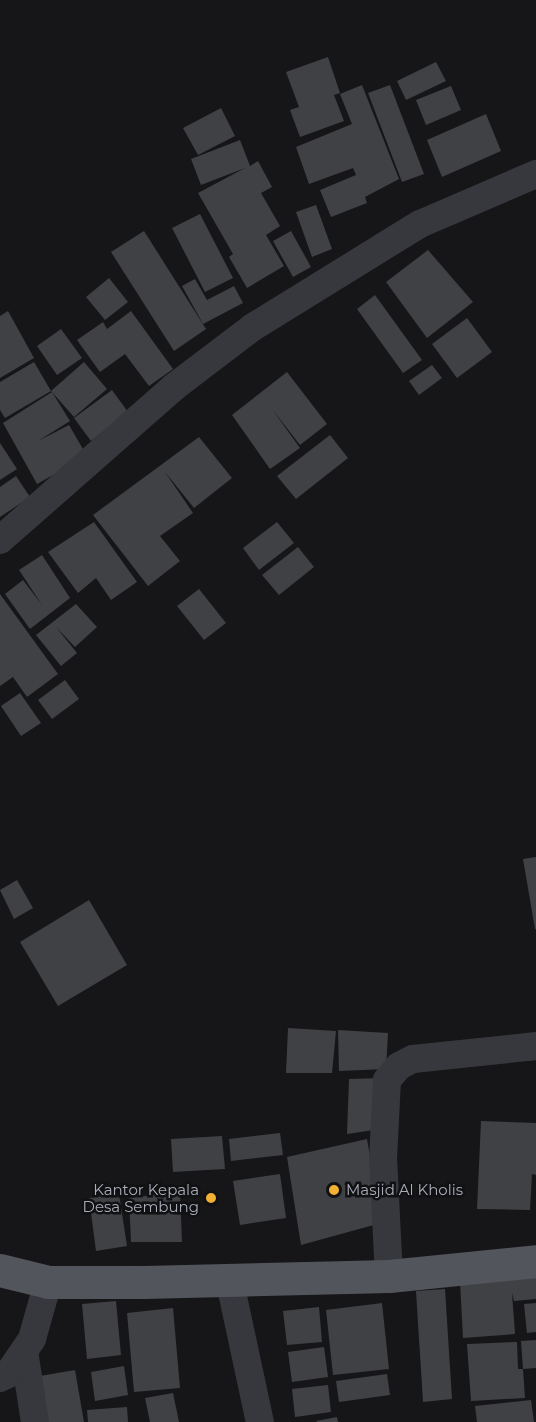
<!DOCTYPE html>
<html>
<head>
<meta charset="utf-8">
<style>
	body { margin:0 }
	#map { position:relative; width:536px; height:1422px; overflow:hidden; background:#161618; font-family:Montserrat,sans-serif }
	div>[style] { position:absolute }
	.building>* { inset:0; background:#404145 }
	.minor>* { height:28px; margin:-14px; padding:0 14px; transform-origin:14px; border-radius:14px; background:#37383d }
	.major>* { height:33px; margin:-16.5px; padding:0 16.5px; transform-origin:16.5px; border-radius:16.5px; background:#53555c }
	.dots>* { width:16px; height:16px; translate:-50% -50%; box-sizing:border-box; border:3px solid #111113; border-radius:50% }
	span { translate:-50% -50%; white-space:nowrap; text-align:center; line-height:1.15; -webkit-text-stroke:5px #111113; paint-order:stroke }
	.poi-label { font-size:15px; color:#a8adb8 }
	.right { translate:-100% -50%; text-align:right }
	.left { translate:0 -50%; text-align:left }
</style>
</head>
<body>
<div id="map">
	<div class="building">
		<i style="clip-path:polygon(328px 57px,340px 93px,334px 95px,344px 121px,300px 137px,290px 110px,299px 107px,286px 72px)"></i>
		<i style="clip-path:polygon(436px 62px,446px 81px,406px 100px,397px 81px)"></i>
		<i style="clip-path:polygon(362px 85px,399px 179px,365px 197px,367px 203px,331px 217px,320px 190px,356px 175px,353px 168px,309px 184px,296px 147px,352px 124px,340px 94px)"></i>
		<i style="clip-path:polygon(390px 85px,424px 174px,402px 182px,368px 93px)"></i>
		<i style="clip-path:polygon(451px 86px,461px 110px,426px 125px,416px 100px)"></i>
		<i style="clip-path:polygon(221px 108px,235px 136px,198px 155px,183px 128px)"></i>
		<i style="clip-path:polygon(486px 114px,501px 151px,442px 177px,427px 140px)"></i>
		<i style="clip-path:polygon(240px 140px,250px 166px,258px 161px,272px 187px,261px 193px,280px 226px,266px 235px,284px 266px,247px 288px,229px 257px,233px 254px,198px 193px,245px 168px,201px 185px,191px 159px)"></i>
		<i style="clip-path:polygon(316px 205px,332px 249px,312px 257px,296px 212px)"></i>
		<i style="clip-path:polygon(200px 214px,233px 278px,205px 292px,172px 228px)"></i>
		<i style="clip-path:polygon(144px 231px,206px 329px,174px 351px,111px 252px)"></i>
		<i style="clip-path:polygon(291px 231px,311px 267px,293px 277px,273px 241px)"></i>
		<i style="clip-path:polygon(428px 250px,473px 302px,427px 338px,386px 282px)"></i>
		<i style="clip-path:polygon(109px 278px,128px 302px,105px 320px,86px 297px)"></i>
		<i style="clip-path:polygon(195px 279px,207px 300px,234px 286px,243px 303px,203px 324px,182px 286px)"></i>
		<i style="clip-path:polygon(375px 295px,422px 360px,403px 373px,357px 309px)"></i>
		<i style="clip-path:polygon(8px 311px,34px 358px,0 378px,0 316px)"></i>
		<i style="clip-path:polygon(131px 311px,173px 369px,149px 386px,125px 354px,100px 372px,77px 340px,103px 322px,107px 329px)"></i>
		<i style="clip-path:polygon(467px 318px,492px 352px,457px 378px,432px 344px)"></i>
		<i style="clip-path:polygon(61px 329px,82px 358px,57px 375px,37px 346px)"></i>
		<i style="clip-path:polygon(34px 362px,51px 391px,84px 362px,107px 389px,74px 417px,51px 391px,5px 418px,0 410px,0 382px)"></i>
		<i style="clip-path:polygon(432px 365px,442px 378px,419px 395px,409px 381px)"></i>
		<i style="clip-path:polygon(287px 372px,327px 424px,300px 445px,272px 409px,300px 448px,270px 469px,232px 415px)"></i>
		<i style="clip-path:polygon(112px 390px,128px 412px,91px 441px,74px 418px)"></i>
		<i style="clip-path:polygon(52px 392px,70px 421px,38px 441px,69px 425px,87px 456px,37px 484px,3px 423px)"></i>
		<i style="clip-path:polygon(330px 435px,348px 458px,296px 499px,277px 476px)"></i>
		<i style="clip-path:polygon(199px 437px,232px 478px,194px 508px,165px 472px,193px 513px,160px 536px,180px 561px,148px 586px,93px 515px)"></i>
		<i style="clip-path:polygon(0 443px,17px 469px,0 480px)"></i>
		<i style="clip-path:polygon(16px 476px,30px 497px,0 517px,0 487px)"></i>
		<i style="clip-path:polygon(94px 522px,137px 582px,111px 600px,96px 578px,78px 593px,48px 552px)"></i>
		<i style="clip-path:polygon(277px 522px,294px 543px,259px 570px,243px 548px)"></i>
		<i style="clip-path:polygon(298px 547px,314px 567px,279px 595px,262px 575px)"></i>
		<i style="clip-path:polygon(42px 555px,70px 598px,30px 629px,5px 594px,23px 580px,42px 605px,19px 570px)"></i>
		<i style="clip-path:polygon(199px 589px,226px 623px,204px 640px,177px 606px)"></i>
		<i style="clip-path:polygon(0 594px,58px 674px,27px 697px,13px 677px,0 686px)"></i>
		<i style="clip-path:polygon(76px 604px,97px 627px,75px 647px,56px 627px,77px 653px,61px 666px,36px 635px)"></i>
		<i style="clip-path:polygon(65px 680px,79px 699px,52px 719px,38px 700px)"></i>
		<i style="clip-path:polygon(20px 693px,41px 723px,21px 736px,1px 706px)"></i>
		<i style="clip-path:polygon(536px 857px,536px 929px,535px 929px,523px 859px)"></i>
		<i style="clip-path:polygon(17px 880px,33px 908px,14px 919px,0 890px)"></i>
		<i style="clip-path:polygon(89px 900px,127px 965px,58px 1006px,20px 942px)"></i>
		<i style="clip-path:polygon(288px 1028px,336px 1031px,332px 1073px,286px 1073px)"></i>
		<i style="clip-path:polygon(338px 1030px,388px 1033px,386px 1069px,339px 1071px)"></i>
		<i style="clip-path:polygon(384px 1078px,381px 1129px,347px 1134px,349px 1079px)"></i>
		<i style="clip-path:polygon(481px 1121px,536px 1123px,536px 1175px,532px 1174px,530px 1210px,477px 1209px)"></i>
		<i style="clip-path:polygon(280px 1133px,283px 1155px,231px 1161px,229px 1139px)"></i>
		<i style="clip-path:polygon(222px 1136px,225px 1169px,173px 1172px,171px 1139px)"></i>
		<i style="clip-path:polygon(367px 1139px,381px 1223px,301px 1245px,287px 1157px)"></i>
		<i style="clip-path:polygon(280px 1174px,286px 1218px,240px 1225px,233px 1181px)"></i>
		<i style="clip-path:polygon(180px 1192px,182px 1242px,131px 1242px,129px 1198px)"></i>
		<i style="clip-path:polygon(119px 1194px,127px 1246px,96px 1251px,89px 1198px)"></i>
		<i style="clip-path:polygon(536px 1276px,536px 1299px,514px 1301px,512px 1293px,515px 1334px,463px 1338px,460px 1282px)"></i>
		<i style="clip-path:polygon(445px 1289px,452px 1399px,423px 1402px,416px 1291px)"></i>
		<i style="clip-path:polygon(116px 1301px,121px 1355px,87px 1359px,82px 1304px)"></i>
		<i style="clip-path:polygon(382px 1303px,389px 1369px,333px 1375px,326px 1310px)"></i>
		<i style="clip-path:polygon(536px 1303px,536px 1332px,527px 1333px,524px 1304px)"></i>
		<i style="clip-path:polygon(319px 1307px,322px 1342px,287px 1345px,283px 1311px)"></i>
		<i style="clip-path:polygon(173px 1308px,180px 1388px,134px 1392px,127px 1313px)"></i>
		<i style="clip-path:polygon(536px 1340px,536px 1368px,523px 1369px,525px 1398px,471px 1401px,467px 1344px,517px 1342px,518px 1369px,523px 1369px,521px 1341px)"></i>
		<i style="clip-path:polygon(324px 1347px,328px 1377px,292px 1382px,288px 1352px)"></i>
		<i style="clip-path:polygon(124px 1366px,128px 1395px,95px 1401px,91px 1372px)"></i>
		<i style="clip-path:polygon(75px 1370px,84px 1422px,48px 1422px,40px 1376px)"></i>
		<i style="clip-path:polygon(387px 1374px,390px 1395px,339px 1402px,336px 1381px)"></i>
		<i style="clip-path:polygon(328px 1385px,331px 1412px,295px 1417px,292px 1389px)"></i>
		<i style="clip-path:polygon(173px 1393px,179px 1422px,150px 1422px,145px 1398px)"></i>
		<i style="clip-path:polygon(531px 1400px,534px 1422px,477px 1422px,475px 1406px)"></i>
		<i style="clip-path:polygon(127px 1407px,128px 1422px,88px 1422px,87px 1410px)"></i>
		<i style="clip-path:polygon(337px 1417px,338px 1422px,317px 1422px,316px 1421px)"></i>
	</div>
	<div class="minor">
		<i style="left:0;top:540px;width:232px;rotate:-41.3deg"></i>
		<i style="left:174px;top:387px;width:99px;rotate:-37.2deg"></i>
		<i style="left:253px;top:327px;width:196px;rotate:-31.7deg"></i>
		<i style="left:420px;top:224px;width:126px;rotate:-23.3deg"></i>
		<i style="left:389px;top:1276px;width:117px;rotate:-92.9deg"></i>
		<i style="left:383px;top:1159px;width:79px;rotate:-87.1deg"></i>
		<i style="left:387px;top:1080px;width:18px;rotate:-49deg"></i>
		<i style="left:399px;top:1066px;width:16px;rotate:-27deg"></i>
		<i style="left:413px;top:1059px;width:124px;rotate:-6deg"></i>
		<i style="left:229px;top:1278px;width:147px;rotate:77.9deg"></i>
		<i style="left:24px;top:1351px;width:72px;rotate:81.2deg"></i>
		<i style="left:0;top:1378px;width:9px;rotate:-27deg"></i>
		<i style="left:8px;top:1374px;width:42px;rotate:-55.6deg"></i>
		<i style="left:32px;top:1339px;width:59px;rotate:-74.3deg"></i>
	</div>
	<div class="major">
		<i style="left:0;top:1270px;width:49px;rotate:14deg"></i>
		<i style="left:48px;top:1282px;width:96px"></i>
		<i style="left:144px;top:1282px;width:245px;rotate:-1.4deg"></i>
		<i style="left:389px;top:1276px;width:148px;rotate:-5.8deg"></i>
	</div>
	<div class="dots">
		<i style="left:334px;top:1190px;background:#f2b134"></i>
		<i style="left:211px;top:1198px;background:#f2b134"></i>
	</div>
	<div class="poi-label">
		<span class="right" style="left:199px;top:1198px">Kantor Kepala<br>Desa Sembung</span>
		<span class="left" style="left:346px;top:1190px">Masjid Al Kholis</span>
	</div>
</div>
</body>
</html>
